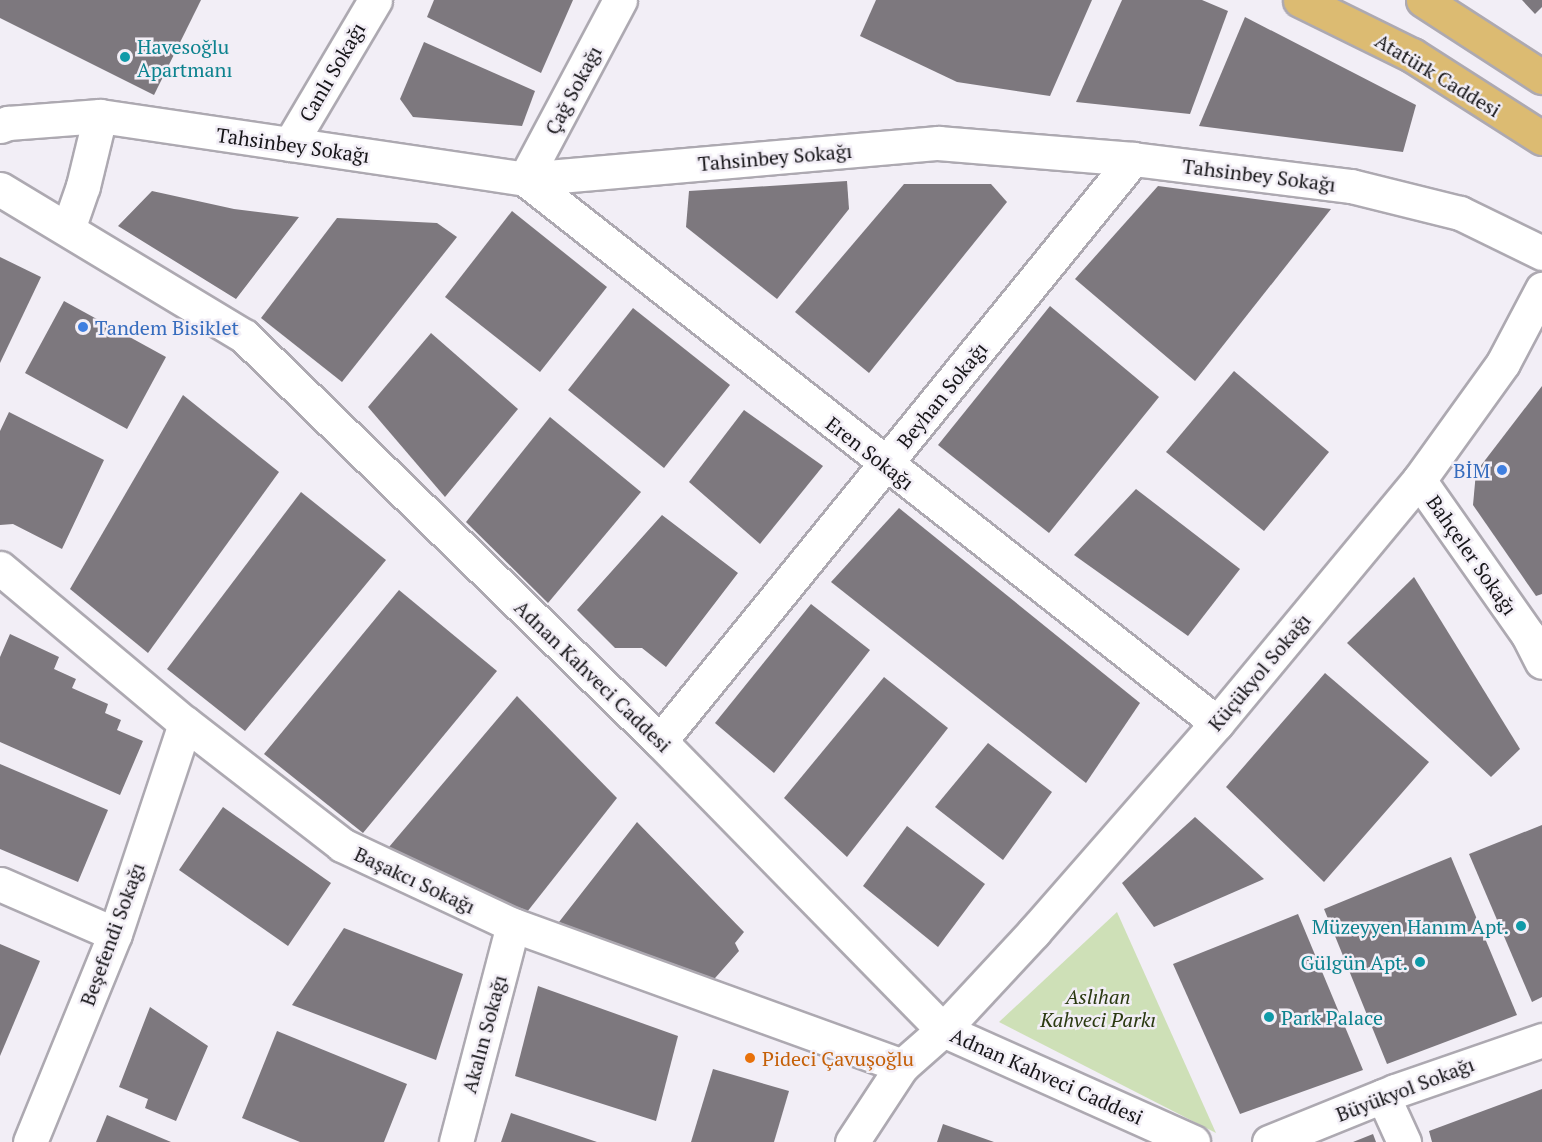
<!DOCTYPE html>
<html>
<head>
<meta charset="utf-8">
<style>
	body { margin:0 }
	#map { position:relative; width:1542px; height:1142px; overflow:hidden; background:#f2eef6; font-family:"PT Serif",serif }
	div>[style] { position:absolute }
	.green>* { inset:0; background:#cee0b7 }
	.building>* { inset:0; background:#7d787e }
	.roads { filter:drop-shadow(2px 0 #ada9b1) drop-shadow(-2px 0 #ada9b1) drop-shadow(0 2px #ada9b1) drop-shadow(0 -2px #ada9b1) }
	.minor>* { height:33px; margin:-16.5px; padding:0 16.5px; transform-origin:16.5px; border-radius:16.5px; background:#fff }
	.primary>* { height:33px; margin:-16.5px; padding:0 16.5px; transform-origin:16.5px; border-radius:16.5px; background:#dcbb72 }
	.dots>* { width:16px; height:16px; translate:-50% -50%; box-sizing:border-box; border:3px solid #f2eef6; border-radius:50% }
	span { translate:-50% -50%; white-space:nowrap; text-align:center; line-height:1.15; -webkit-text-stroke:5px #f2eef6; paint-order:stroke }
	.culture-label { font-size:20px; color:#0d838f }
	.left { translate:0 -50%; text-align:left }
	.right { translate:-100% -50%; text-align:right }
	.street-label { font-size:20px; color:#161518 }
	.shop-label { font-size:20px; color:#366cbe }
	.park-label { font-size:20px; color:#2b3a11; font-style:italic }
	.food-label { font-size:20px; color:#c56008 }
</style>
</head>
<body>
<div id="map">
	<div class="green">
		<i style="clip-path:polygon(1117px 912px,1216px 1133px,999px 1022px)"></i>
	</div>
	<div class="building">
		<i style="clip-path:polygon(0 0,201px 0,154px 95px,0 18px)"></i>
		<i style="clip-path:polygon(434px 0,573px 0,541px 73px,427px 17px)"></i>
		<i style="clip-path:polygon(876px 0,1092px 0,1050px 96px,957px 82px,860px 36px)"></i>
		<i style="clip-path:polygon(1122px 0,1202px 0,1228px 11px,1190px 114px,1076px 102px)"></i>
		<i style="clip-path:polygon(1522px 0,1542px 0,1542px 7px,1535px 14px)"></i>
		<i style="clip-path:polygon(1245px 17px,1416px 105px,1403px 152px,1199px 126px)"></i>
		<i style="clip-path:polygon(424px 42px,535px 91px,522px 126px,413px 117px,400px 99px)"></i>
		<i style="clip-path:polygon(847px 181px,849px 209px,777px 299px,686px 227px,689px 191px)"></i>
		<i style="clip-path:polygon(904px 184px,991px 184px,1007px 202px,869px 373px,795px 312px)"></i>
		<i style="clip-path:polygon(1158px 186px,1331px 209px,1195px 381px,1075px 279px)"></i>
		<i style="clip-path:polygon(152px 191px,234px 209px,299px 217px,236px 299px,118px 226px)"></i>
		<i style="clip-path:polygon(512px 211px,607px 287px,540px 372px,445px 297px)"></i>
		<i style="clip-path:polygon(337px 218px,437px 223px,457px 237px,342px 382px,261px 318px)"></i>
		<i style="clip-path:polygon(0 257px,41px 277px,0 363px)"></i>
		<i style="clip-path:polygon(64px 301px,166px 357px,127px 429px,25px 373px)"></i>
		<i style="clip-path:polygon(1050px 306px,1159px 397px,1049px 533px,938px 445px)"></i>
		<i style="clip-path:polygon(633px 308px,730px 385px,664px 468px,568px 390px)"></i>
		<i style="clip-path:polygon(431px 333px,518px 409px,445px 497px,368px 407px)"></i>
		<i style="clip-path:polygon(1234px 371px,1329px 452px,1264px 531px,1166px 452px)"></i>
		<i style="clip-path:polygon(1542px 386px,1542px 594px,1536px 596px,1473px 505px,1476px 472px)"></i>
		<i style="clip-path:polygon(183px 395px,279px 472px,148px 653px,70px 589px)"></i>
		<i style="clip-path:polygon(744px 410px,823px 466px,760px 544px,689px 482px)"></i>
		<i style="clip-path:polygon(9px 412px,104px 460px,62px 549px,13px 524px,0 525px,0 431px)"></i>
		<i style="clip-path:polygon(550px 417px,641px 492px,548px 603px,466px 522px)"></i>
		<i style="clip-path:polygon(1136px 489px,1240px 569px,1188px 636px,1074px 555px)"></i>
		<i style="clip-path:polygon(301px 492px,386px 560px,245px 731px,167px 669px)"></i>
		<i style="clip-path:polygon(899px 508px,1140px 703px,1086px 783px,831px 582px)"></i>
		<i style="clip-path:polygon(662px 515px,738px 573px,666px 667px,642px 648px,615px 648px,577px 610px)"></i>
		<i style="clip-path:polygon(1414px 577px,1520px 749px,1491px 777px,1347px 643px)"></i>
		<i style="clip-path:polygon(399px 590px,497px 671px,363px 833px,264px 754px)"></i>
		<i style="clip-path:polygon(811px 604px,870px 650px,774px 773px,715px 723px)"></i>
		<i style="clip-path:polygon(10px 634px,59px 657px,54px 669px,76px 679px,72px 688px,108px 704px,105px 713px,121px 720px,117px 730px,143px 741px,120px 795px,0 742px,0 657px)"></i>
		<i style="clip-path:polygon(1325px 673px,1429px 762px,1324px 882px,1226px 787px)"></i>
		<i style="clip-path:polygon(884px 677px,948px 728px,847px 857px,784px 798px)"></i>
		<i style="clip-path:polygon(517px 696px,617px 798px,527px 912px,389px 847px)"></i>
		<i style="clip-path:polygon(988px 743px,1052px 792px,1003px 860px,935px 807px)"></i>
		<i style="clip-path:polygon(0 764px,108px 810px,78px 882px,0 849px)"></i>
		<i style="clip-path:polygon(223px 807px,331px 883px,288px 946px,179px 870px)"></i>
		<i style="clip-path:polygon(1195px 817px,1264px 879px,1154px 927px,1122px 883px)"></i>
		<i style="clip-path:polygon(637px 822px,744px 932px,735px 943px,739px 951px,708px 986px,559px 922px)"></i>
		<i style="clip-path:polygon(1542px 825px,1542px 997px,1532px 1002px,1469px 854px)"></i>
		<i style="clip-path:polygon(907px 826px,985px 884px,938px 947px,863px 886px)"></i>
		<i style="clip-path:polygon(1451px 857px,1517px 1015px,1387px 1064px,1324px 909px)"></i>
		<i style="clip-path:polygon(1298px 914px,1363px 1070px,1240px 1114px,1173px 964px)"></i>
		<i style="clip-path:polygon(344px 928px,463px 974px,436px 1060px,292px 1005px)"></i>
		<i style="clip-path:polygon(0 944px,40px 961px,0 1056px)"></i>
		<i style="clip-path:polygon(538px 986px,678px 1036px,656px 1121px,515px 1076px)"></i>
		<i style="clip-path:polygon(150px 1007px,208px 1046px,176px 1121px,145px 1108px,148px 1099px,119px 1087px)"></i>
		<i style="clip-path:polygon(277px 1031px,407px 1084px,384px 1142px,300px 1142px,242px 1118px)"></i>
		<i style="clip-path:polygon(713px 1069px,789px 1091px,774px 1142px,691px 1142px)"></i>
		<i style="clip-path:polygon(1542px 1089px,1542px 1142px,1432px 1142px,1429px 1131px)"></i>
		<i style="clip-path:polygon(511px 1113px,597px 1142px,501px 1142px)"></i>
		<i style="clip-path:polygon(107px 1115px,171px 1142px,96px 1142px)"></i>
		<i style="clip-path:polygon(943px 1124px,994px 1142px,937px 1142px)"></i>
		<i style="clip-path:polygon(1373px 1134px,1376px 1142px,1353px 1142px)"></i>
	</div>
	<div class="roads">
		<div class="minor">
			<i style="left:620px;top:0;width:203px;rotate:118deg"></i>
			<i style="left:525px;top:179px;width:880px;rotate:38.17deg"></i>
			<i style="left:0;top:126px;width:9px;rotate:-21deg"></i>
			<i style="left:8px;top:123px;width:92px;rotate:-4.4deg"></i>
			<i style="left:100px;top:116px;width:430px;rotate:8.4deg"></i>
			<i style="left:525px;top:179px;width:415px;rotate:-5deg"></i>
			<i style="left:938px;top:143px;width:196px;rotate:4.7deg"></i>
			<i style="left:1133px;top:159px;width:220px;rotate:7.1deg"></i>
			<i style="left:1351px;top:186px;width:112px;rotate:13.9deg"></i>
			<i style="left:1460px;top:213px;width:91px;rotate:26deg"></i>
			<i style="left:290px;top:144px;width:167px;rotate:-59.4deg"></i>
			<i style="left:0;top:189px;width:285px;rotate:31.1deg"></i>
			<i style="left:244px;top:336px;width:581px;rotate:44.23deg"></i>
			<i style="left:660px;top:741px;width:404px;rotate:45.6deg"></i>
			<i style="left:943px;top:1030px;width:274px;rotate:24.1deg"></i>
			<i style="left:68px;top:229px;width:46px;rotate:-70.8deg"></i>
			<i style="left:83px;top:186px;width:72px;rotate:-76.3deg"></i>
			<i style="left:1419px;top:480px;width:189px;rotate:54.9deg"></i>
			<i style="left:1528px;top:635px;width:30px;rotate:63deg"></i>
			<i style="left:0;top:568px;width:241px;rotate:40deg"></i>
			<i style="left:185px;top:723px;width:199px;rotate:37.8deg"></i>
			<i style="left:342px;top:845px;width:189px;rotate:25.1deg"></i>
			<i style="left:513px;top:925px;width:414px;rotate:19.9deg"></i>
			<i style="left:660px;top:741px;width:750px;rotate:-50.9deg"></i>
			<i style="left:0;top:884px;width:125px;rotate:23.5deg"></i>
			<i style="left:1383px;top:1096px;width:51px;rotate:65.5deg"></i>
			<i style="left:30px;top:1142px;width:225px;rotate:-67.8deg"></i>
			<i style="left:115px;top:934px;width:222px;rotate:-71.6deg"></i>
			<i style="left:456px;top:1142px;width:224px;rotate:-75.3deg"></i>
			<i style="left:852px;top:1142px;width:91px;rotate:-56.7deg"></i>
			<i style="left:902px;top:1066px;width:55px;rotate:-41.3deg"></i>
			<i style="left:943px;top:1030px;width:134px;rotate:-47.1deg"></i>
			<i style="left:1034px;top:932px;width:278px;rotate:-48.8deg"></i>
			<i style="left:1217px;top:723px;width:316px;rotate:-50.3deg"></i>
			<i style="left:1419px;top:480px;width:144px;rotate:-54.3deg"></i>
			<i style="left:1503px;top:363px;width:84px;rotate:-62.2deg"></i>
			<i style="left:1269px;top:1142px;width:136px;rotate:-22deg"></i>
			<i style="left:1395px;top:1091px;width:156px;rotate:-19.1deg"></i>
		</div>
		<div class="primary">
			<i style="left:1300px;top:0;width:125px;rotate:26.2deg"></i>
			<i style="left:1412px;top:55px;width:154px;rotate:32.6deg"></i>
			<i style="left:1423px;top:0;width:142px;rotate:32.9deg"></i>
		</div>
	</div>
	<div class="dots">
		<i style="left:125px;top:57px;background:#0f9aa8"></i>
		<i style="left:83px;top:327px;background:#3f7fe0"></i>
		<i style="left:1502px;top:470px;background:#3f7fe0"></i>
		<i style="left:1521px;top:926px;background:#0f9aa8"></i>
		<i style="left:1420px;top:962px;background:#0f9aa8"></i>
		<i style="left:1269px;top:1017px;background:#0f9aa8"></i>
		<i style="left:750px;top:1058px;background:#e8710a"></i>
	</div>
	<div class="culture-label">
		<span class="left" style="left:137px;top:58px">Havesoğlu<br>Apartmanı</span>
		<span class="right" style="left:1509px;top:926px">Müzeyyen Hanım Apt.</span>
		<span class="right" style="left:1408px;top:962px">Gülgün Apt.</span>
		<span class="left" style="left:1281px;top:1017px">Park Palace</span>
	</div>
	<div class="street-label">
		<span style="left:332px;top:72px;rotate:-60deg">Canlı Sokağı</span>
		<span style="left:1438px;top:75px;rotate:31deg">Atatürk Caddesi</span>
		<span style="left:573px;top:90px;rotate:-62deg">Çağ Sokağı</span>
		<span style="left:293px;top:145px;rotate:8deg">Tahsinbey Sokağı</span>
		<span style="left:775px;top:157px;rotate:-5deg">Tahsinbey Sokağı</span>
		<span style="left:1259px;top:175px;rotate:7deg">Tahsinbey Sokağı</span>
		<span style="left:942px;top:395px;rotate:-51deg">Beyhan Sokağı</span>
		<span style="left:870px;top:453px;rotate:38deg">Eren Sokağı</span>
		<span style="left:1472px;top:555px;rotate:55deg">Bahçeler Sokağı</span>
		<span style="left:1259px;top:672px;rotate:-50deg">Küçükyol Sokağı</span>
		<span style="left:593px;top:676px;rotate:44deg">Adnan Kahveci Caddesi</span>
		<span style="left:415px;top:880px;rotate:25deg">Başakcı Sokağı</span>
		<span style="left:112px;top:934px;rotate:-70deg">Beşefendi Sokağı</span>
		<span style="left:484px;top:1034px;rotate:-75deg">Akalın Sokağı</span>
		<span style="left:1047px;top:1076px;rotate:24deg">Adnan Kahveci Caddesi</span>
		<span style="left:1405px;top:1089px;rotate:-21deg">Büyükyol Sokağı</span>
	</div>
	<div class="shop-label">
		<span class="left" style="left:95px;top:327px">Tandem Bisiklet</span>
		<span class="right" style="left:1490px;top:470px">BİM</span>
	</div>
	<div class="park-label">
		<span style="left:1098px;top:1008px">Aslıhan<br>Kahveci Parkı</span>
	</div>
	<div class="food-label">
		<span class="left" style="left:762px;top:1058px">Pideci Çavuşoğlu</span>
	</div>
</div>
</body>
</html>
